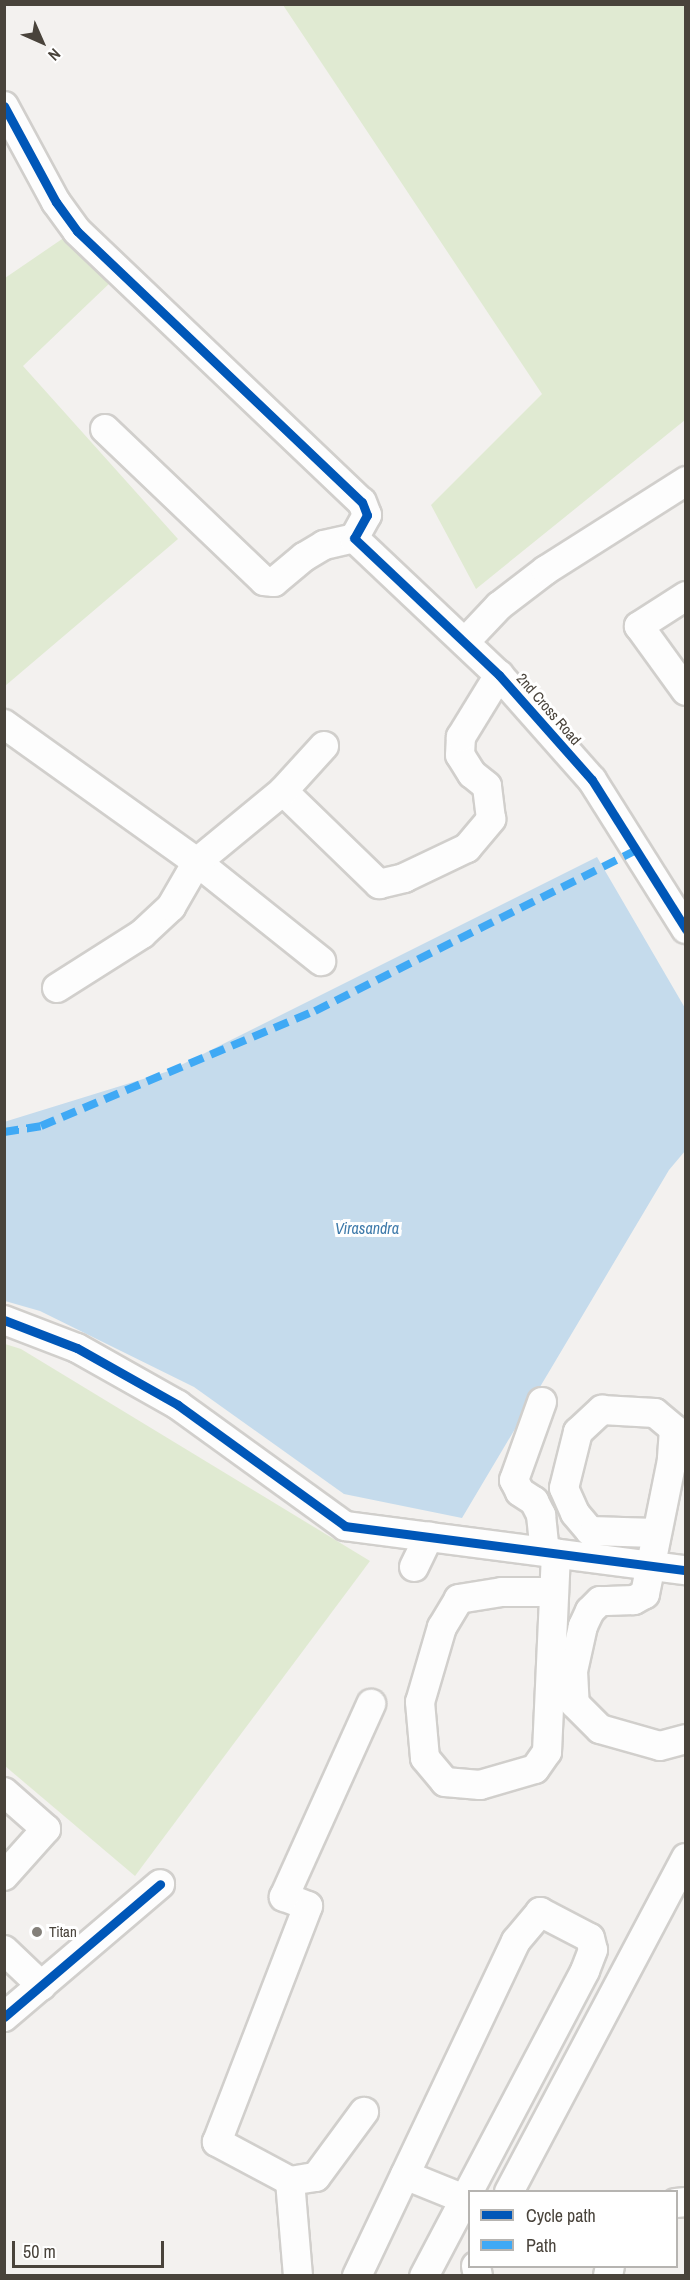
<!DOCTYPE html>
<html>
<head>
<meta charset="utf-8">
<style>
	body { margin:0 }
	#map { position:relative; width:690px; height:2280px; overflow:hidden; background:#f3f1ef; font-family:"Archivo Narrow",sans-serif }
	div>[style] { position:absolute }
	.green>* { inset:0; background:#e0ead2 }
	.water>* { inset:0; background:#c5dbec }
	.roads { filter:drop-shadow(2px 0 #d1cfcc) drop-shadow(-2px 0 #d1cfcc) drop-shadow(0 2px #d1cfcc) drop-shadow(0 -2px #d1cfcc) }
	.minor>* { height:28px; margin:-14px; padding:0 14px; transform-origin:14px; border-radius:14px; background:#fdfdfd }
	.quiet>* { height:8px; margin-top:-4px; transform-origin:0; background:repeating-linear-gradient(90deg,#3fa9f5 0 15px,transparent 0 23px) }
	.cycleway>* { height:9px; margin:-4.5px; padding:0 4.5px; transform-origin:4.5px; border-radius:4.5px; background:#0057b8 }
	.dots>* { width:16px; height:16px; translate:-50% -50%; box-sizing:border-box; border:3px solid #fff; border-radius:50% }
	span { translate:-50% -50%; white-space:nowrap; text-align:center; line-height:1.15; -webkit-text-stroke:6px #fff; paint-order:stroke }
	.street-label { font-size:15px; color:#49433b }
	.poi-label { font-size:15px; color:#49433b }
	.left { translate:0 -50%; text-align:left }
	.water-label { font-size:16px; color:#3e7aaa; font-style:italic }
	.frame { position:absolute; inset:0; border:6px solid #49433b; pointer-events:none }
	.legend { position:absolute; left:468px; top:2190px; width:210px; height:78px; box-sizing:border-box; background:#fff; border:2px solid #b6b4b1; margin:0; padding:8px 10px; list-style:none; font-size:18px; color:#49433b }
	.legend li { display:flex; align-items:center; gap:12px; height:30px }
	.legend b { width:30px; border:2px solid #b6b4b1 }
	.north { position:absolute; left:12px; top:12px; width:60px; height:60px; -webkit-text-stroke:4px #fff; paint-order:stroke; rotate:135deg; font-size:16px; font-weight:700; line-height:24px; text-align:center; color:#49433b }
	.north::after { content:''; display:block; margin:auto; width:21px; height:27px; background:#49433b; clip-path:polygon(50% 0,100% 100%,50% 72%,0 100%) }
	.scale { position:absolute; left:12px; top:2241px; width:152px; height:27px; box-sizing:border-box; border:3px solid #49433b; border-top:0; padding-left:8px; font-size:18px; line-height:21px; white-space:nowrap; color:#49433b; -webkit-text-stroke:4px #fff; paint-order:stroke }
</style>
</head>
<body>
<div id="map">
	<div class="green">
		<i style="clip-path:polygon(283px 5px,685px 5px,685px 420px,476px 589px,431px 505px,542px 394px)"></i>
		<i style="clip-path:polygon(65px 237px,113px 280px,23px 366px,178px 539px,5px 686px,5px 278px)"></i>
		<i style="clip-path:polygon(5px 1344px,21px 1349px,370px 1561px,135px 1876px,5px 1766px)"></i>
	</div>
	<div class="water">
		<i style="clip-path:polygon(597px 857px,685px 1008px,685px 1151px,669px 1170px,462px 1518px,344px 1494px,194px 1387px,40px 1311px,5px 1301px,4px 1122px,169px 1071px)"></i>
	</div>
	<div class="roads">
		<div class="minor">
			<i style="left:4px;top:106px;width:109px;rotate:61.6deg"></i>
			<i style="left:56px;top:202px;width:36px;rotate:54deg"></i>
			<i style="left:77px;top:231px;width:393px;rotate:43.6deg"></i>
			<i style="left:362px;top:502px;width:14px;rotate:69deg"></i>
			<i style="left:367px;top:515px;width:26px;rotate:119deg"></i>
			<i style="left:105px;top:429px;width:220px;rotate:43.7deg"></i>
			<i style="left:264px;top:581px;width:10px;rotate:6deg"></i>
			<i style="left:274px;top:582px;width:39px;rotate:-40deg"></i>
			<i style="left:304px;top:557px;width:23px;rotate:-31deg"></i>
			<i style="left:324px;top:545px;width:31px;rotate:-13deg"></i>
			<i style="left:354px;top:538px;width:199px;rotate:43.4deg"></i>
			<i style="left:499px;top:675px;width:140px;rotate:48.5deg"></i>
			<i style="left:592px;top:780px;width:176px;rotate:57.8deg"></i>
			<i style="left:686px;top:596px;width:56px;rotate:147.4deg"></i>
			<i style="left:639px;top:626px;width:80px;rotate:54.1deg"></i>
			<i style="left:465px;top:642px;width:50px;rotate:-46.6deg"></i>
			<i style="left:499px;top:606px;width:59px;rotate:-37.5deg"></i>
			<i style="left:546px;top:570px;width:166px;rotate:-32.4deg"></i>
			<i style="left:4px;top:724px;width:237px;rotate:35.6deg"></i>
			<i style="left:197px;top:862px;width:159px;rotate:38.6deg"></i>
			<i style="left:283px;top:791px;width:134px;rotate:44.1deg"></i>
			<i style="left:379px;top:884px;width:26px;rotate:-13deg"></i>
			<i style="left:404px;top:878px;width:70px;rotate:-25.5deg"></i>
			<i style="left:467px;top:848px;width:38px;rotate:-50deg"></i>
			<i style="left:491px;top:819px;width:33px;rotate:-97deg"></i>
			<i style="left:487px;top:786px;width:19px;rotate:-141deg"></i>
			<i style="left:472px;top:774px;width:22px;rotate:-122deg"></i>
			<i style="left:460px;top:755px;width:18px;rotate:-87deg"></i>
			<i style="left:461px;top:737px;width:73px;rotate:-58.5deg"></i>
			<i style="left:57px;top:988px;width:101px;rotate:-32.4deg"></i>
			<i style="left:142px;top:934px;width:40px;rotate:-43deg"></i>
			<i style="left:171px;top:907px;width:52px;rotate:-60deg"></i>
			<i style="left:197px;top:862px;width:112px;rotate:-39.5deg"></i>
			<i style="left:283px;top:791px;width:61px;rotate:-47.7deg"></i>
			<i style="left:4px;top:1320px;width:78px;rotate:21deg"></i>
			<i style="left:77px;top:1348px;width:116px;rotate:29.4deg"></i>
			<i style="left:178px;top:1405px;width:206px;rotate:35.9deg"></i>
			<i style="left:345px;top:1526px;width:344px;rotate:7.4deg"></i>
			<i style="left:542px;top:1402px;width:83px;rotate:109.7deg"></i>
			<i style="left:514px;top:1480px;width:13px;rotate:63deg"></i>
			<i style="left:520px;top:1492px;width:17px;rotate:33deg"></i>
			<i style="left:534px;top:1501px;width:16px;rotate:63deg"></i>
			<i style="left:541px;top:1515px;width:36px;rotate:84deg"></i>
			<i style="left:656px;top:1533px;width:66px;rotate:-178.3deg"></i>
			<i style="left:590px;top:1531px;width:23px;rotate:-130deg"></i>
			<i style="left:575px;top:1513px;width:27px;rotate:-114deg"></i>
			<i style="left:564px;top:1488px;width:58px;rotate:-76deg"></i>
			<i style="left:578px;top:1432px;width:33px;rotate:-43deg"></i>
			<i style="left:602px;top:1410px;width:53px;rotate:3.2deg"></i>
			<i style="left:655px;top:1413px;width:25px;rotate:40deg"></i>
			<i style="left:674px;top:1429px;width:31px;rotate:94deg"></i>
			<i style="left:672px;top:1460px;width:137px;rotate:101.4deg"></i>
			<i style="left:645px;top:1594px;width:13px;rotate:151deg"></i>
			<i style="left:634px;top:1600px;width:34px;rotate:178deg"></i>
			<i style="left:600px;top:1601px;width:14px;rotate:135deg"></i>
			<i style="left:590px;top:1611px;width:17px;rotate:115deg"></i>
			<i style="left:583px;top:1626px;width:46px;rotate:102.5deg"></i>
			<i style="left:573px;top:1671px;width:33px;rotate:87deg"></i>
			<i style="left:575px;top:1704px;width:35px;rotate:45deg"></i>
			<i style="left:600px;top:1729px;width:62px;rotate:15.8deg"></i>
			<i style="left:660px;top:1746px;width:27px;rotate:-15deg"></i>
			<i style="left:414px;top:1567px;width:34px;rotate:-64deg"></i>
			<i style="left:554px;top:1592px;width:52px;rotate:180deg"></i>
			<i style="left:502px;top:1592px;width:44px;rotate:170.8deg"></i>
			<i style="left:459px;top:1599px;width:33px;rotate:121deg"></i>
			<i style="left:442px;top:1627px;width:78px;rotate:106.3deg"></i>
			<i style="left:420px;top:1702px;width:56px;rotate:84.9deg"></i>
			<i style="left:425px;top:1758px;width:31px;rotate:50deg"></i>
			<i style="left:445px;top:1782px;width:35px;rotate:5deg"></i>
			<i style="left:480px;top:1785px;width:57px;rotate:-16.2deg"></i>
			<i style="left:535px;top:1769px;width:21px;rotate:-55deg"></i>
			<i style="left:547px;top:1752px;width:199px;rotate:-87.4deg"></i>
			<i style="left:4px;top:1792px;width:56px;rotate:41.4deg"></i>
			<i style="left:46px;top:1829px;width:63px;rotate:131.8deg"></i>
			<i style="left:4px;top:1950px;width:52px;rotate:43.5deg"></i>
			<i style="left:4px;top:2017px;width:205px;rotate:-40.4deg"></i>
			<i style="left:405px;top:2175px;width:64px;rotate:22.1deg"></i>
			<i style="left:290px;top:2181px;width:83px;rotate:-151.9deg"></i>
			<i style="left:217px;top:2142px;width:253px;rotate:-68.9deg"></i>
			<i style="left:308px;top:1906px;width:26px;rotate:-159deg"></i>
			<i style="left:284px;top:1897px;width:212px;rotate:-65.7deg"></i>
			<i style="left:509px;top:2192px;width:378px;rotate:-62.1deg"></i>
			<i style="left:676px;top:2203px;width:10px;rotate:-6deg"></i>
			<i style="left:476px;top:2266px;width:10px;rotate:79deg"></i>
			<i style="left:298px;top:2276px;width:95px;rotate:-94.8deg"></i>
			<i style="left:290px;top:2181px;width:26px;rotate:-9deg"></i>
			<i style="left:316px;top:2177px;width:81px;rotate:-53.6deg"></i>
			<i style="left:357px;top:2276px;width:371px;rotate:-64.6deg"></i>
			<i style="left:516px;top:1941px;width:38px;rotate:-50deg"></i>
			<i style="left:540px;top:1912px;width:56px;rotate:27.5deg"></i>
			<i style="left:590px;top:1938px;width:12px;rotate:76deg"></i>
			<i style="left:593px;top:1950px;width:22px;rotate:111deg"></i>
			<i style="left:585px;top:1971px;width:345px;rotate:117.8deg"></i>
			<i style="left:608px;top:2276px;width:10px;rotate:-79deg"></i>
		</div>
	</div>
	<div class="quiet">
		<i style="left:4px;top:1132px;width:37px;rotate:-9deg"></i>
		<i style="left:41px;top:1126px;width:297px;rotate:-22.8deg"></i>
		<i style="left:315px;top:1011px;width:359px;rotate:-26.6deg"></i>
	</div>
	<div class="cycleway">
		<i style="left:4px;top:106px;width:109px;rotate:61.6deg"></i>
		<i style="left:56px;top:202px;width:36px;rotate:54deg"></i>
		<i style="left:77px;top:231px;width:393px;rotate:43.6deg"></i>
		<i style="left:362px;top:502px;width:14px;rotate:69deg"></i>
		<i style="left:367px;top:515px;width:26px;rotate:119deg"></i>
		<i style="left:354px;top:538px;width:199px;rotate:43.4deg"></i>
		<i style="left:499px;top:675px;width:140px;rotate:48.5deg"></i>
		<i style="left:592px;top:780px;width:176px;rotate:57.8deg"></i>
		<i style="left:4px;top:1320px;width:78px;rotate:21deg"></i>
		<i style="left:77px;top:1348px;width:116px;rotate:29.4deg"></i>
		<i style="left:178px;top:1405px;width:206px;rotate:35.9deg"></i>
		<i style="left:345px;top:1526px;width:344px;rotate:7.4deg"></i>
		<i style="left:4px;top:2017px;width:205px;rotate:-40.4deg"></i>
	</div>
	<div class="dots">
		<i style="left:37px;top:1932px;background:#84807a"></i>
	</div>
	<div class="street-label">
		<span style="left:549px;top:709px;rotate:49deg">2nd Cross Road</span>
	</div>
	<div class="poi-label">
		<span class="left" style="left:49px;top:1932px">Titan</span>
	</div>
	<div class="water-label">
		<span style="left:367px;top:1228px">Virasandra</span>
	</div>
	<div class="frame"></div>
	<ul class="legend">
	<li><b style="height:8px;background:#0057b8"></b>Cycle path</li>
	<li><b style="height:8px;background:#3fa9f5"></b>Path</li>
	</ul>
	<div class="north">N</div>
	<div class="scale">50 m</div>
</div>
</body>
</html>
